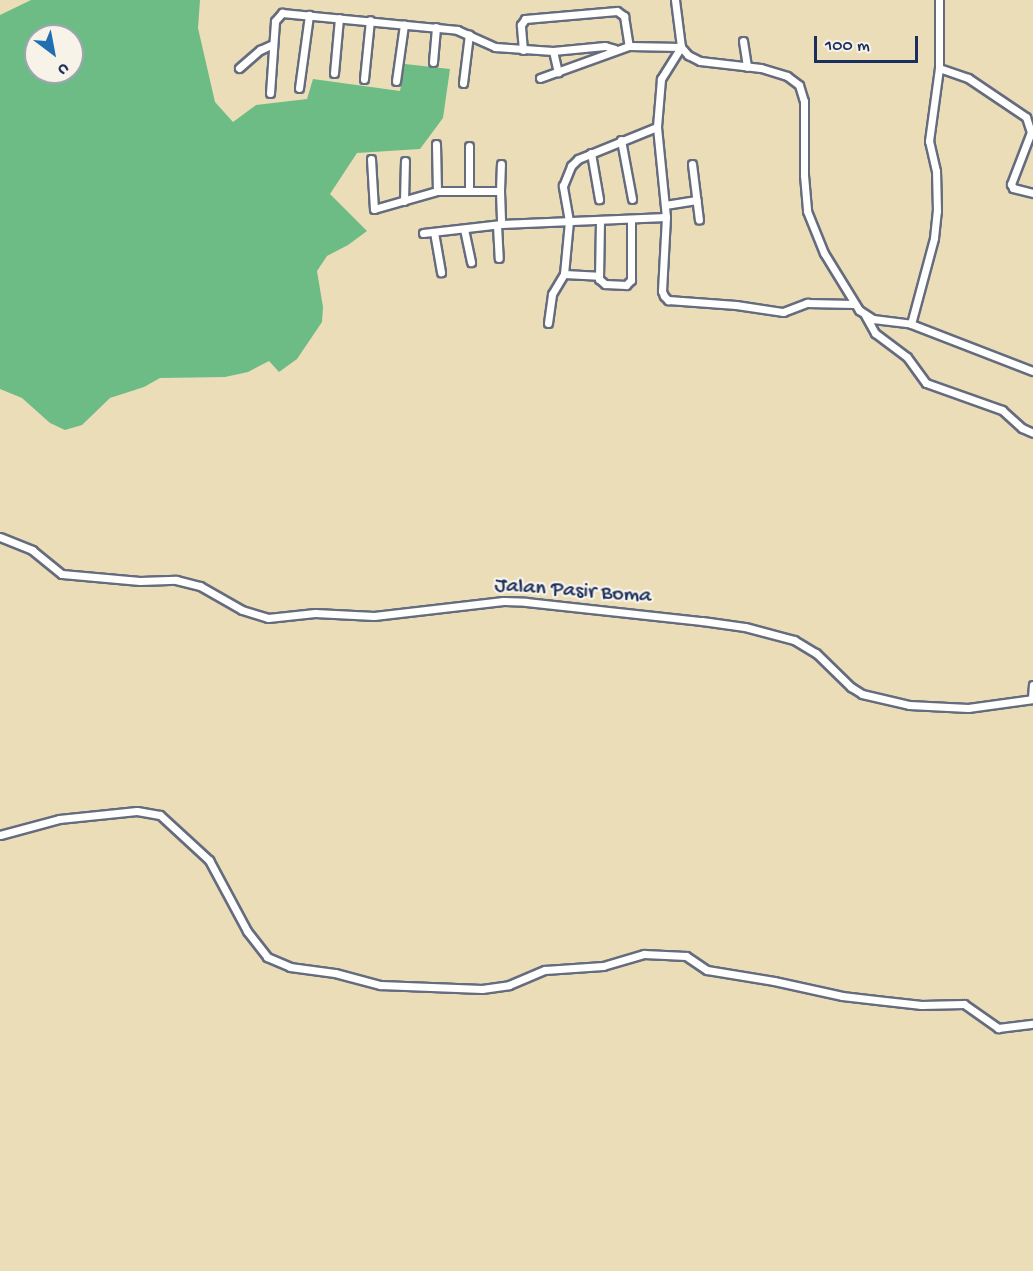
<!DOCTYPE html>
<html>
<head>
<meta charset="utf-8">
<style>
	body { margin:0 }
	#map { position:relative; width:1033px; height:1271px; overflow:hidden; background:#ecddb9; font-family:"Gochi Hand",sans-serif }
	div>[style] { position:absolute }
	.forest>* { inset:0; background:#6dbc86 }
	.roads { filter:drop-shadow(2px 0 #646c7e) drop-shadow(-2px 0 #646c7e) drop-shadow(0 2px #646c7e) drop-shadow(0 -2px #646c7e) }
	.street>* { height:7px; margin:-3.5px; padding:0 3.5px; transform-origin:3.5px; border-radius:3.5px; background:#fff }
	span { translate:-50% -50%; white-space:nowrap; text-align:center; line-height:1.15; -webkit-text-stroke:4.5px #f7f3e8; paint-order:stroke }
	.street-label { font-size:22px; color:#1b2f5e }
	.north { position:absolute; left:24px; top:24px; width:60px; height:60px; box-sizing:border-box; background:#f7f3e8; border:2px solid #9fa5b1; border-radius:50%; rotate:148deg; font-size:16px; font-weight:700; line-height:24px; text-align:center; color:#1b2f5e }
	.north::after { content:''; display:block; margin:auto; width:21px; height:27px; background:#1f6fb2; clip-path:polygon(50% 0,100% 100%,50% 72%,0 100%) }
	.scale { position:absolute; left:814px; top:36px; width:104px; height:27px; box-sizing:border-box; border:3px solid #1b2f5e; border-top:0; padding-left:8px; font-size:18px; line-height:21px; white-space:nowrap; color:#1b2f5e; -webkit-text-stroke:4px #f7f3e8; paint-order:stroke }
</style>
</head>
<body>
<div id="map">
	<div class="forest">
		<i style="clip-path:polygon(evenodd,31px 0,200px 0,198px 28px,215px 102px,233px 122px,256px 105px,307px 99px,313px 79px,400px 91px,405px 64px,450px 69px,443px 118px,420px 149px,357px 153px,330px 194px,367px 231px,348px 245px,327px 256px,317px 271px,323px 307px,322px 322px,297px 359px,279px 372px,269px 361px,248px 372px,225px 377px,160px 378px,144px 387px,110px 398px,82px 425px,65px 430px,50px 423px,22px 398px,0 389px,0 15px,31px 0,36px 36px,72px 36px,72px 72px,36px 72px,36px 36px)"></i>
	</div>
	<div class="roads">
		<div class="street">
			<i style="left:675px;top:0;width:47px;rotate:82.7deg"></i>
			<i style="left:681px;top:47px;width:38px;rotate:122deg"></i>
			<i style="left:661px;top:79px;width:48px;rotate:94.8deg"></i>
			<i style="left:657px;top:127px;width:90px;rotate:84.3deg"></i>
			<i style="left:666px;top:217px;width:74px;rotate:93.1deg"></i>
			<i style="left:662px;top:291px;width:5px;rotate:68deg"></i>
			<i style="left:664px;top:296px;width:6px;rotate:45deg"></i>
			<i style="left:668px;top:300px;width:68px;rotate:4.2deg"></i>
			<i style="left:736px;top:305px;width:48px;rotate:8.5deg"></i>
			<i style="left:783px;top:312px;width:26px;rotate:-21deg"></i>
			<i style="left:807px;top:303px;width:47px;rotate:1.2deg"></i>
			<i style="left:743px;top:41px;width:26px;rotate:81deg"></i>
			<i style="left:523px;top:50px;width:25px;rotate:-95deg"></i>
			<i style="left:521px;top:25px;width:7px;rotate:-56deg"></i>
			<i style="left:525px;top:19px;width:92px;rotate:-5deg"></i>
			<i style="left:617px;top:11px;width:9px;rotate:36deg"></i>
			<i style="left:624px;top:16px;width:30px;rotate:81deg"></i>
			<i style="left:553px;top:51px;width:22px;rotate:77deg"></i>
			<i style="left:433px;top:62px;width:35px;rotate:-85deg"></i>
			<i style="left:239px;top:68px;width:28px;rotate:-41deg"></i>
			<i style="left:260px;top:50px;width:14px;rotate:-25deg"></i>
			<i style="left:939px;top:68px;width:31px;rotate:19deg"></i>
			<i style="left:968px;top:78px;width:70px;rotate:33.9deg"></i>
			<i style="left:1026px;top:117px;width:16px;rotate:72deg"></i>
			<i style="left:1031px;top:132px;width:56px;rotate:111deg"></i>
			<i style="left:1011px;top:184px;width:4px;rotate:63deg"></i>
			<i style="left:1013px;top:188px;width:21px;rotate:14deg"></i>
			<i style="left:334px;top:73px;width:55px;rotate:-84.8deg"></i>
			<i style="left:540px;top:78px;width:95px;rotate:-19.8deg"></i>
			<i style="left:629px;top:46px;width:52px;rotate:1.1deg"></i>
			<i style="left:681px;top:47px;width:11px;rotate:49deg"></i>
			<i style="left:688px;top:55px;width:13px;rotate:27deg"></i>
			<i style="left:700px;top:61px;width:61px;rotate:6.5deg"></i>
			<i style="left:761px;top:68px;width:27px;rotate:17deg"></i>
			<i style="left:787px;top:76px;width:15px;rotate:37deg"></i>
			<i style="left:799px;top:85px;width:17px;rotate:73deg"></i>
			<i style="left:804px;top:101px;width:74px;rotate:90deg"></i>
			<i style="left:804px;top:175px;width:36px;rotate:85deg"></i>
			<i style="left:807px;top:211px;width:45px;rotate:68deg"></i>
			<i style="left:824px;top:253px;width:67px;rotate:58.4deg"></i>
			<i style="left:859px;top:310px;width:17px;rotate:33deg"></i>
			<i style="left:873px;top:319px;width:38px;rotate:7deg"></i>
			<i style="left:911px;top:324px;width:131px;rotate:21.1deg"></i>
			<i style="left:364px;top:79px;width:59px;rotate:-84.2deg"></i>
			<i style="left:396px;top:81px;width:57px;rotate:-81.9deg"></i>
			<i style="left:463px;top:83px;width:49px;rotate:-83deg"></i>
			<i style="left:299px;top:88px;width:74px;rotate:-82.2deg"></i>
			<i style="left:270px;top:93px;width:72px;rotate:-86deg"></i>
			<i style="left:275px;top:21px;width:11px;rotate:-49deg"></i>
			<i style="left:282px;top:13px;width:176px;rotate:5.5deg"></i>
			<i style="left:457px;top:30px;width:42px;rotate:24.1deg"></i>
			<i style="left:495px;top:47px;width:58px;rotate:3.9deg"></i>
			<i style="left:553px;top:51px;width:52px;rotate:-5.5deg"></i>
			<i style="left:605px;top:46px;width:10px;rotate:17deg"></i>
			<i style="left:621px;top:140px;width:60px;rotate:79.4deg"></i>
			<i style="left:436px;top:144px;width:47px;rotate:88.8deg"></i>
			<i style="left:469px;top:146px;width:45px;rotate:90deg"></i>
			<i style="left:591px;top:153px;width:47px;rotate:80.1deg"></i>
			<i style="left:371px;top:159px;width:50px;rotate:86.6deg"></i>
			<i style="left:374px;top:209px;width:66px;rotate:-15.9deg"></i>
			<i style="left:437px;top:191px;width:63px"></i>
			<i style="left:500px;top:191px;width:33px;rotate:88deg"></i>
			<i style="left:692px;top:164px;width:56px;rotate:82.9deg"></i>
			<i style="left:500px;top:191px;width:27px;rotate:-88deg"></i>
			<i style="left:404px;top:201px;width:40px;rotate:-88.6deg"></i>
			<i style="left:665px;top:205px;width:32px;rotate:-9deg"></i>
			<i style="left:600px;top:221px;width:58px;rotate:91deg"></i>
			<i style="left:599px;top:279px;width:8px;rotate:40deg"></i>
			<i style="left:605px;top:284px;width:21px;rotate:3deg"></i>
			<i style="left:626px;top:285px;width:7px;rotate:-45deg"></i>
			<i style="left:631px;top:280px;width:60px;rotate:-90deg"></i>
			<i style="left:497px;top:225px;width:33px;rotate:87deg"></i>
			<i style="left:464px;top:229px;width:34px;rotate:78deg"></i>
			<i style="left:434px;top:232px;width:41px;rotate:80.1deg"></i>
			<i style="left:423px;top:233px;width:79px;rotate:-6.6deg"></i>
			<i style="left:501px;top:224px;width:165px;rotate:-2.4deg"></i>
			<i style="left:564px;top:274px;width:34px;rotate:3deg"></i>
			<i style="left:865px;top:315px;width:21px;rotate:61deg"></i>
			<i style="left:875px;top:333px;width:40px;rotate:37deg"></i>
			<i style="left:907px;top:357px;width:32px;rotate:54deg"></i>
			<i style="left:926px;top:383px;width:81px;rotate:19.6deg"></i>
			<i style="left:1002px;top:410px;width:27px;rotate:42deg"></i>
			<i style="left:1022px;top:428px;width:12px;rotate:24deg"></i>
			<i style="left:548px;top:323px;width:29px;rotate:-82deg"></i>
			<i style="left:552px;top:294px;width:23px;rotate:-59deg"></i>
			<i style="left:564px;top:274px;width:53px;rotate:-84.6deg"></i>
			<i style="left:569px;top:221px;width:36px;rotate:-100deg"></i>
			<i style="left:563px;top:186px;width:22px;rotate:-68deg"></i>
			<i style="left:571px;top:166px;width:10px;rotate:-45deg"></i>
			<i style="left:578px;top:159px;width:85px;rotate:-22.1deg"></i>
			<i style="left:911px;top:324px;width:89px;rotate:-75deg"></i>
			<i style="left:934px;top:238px;width:27px;rotate:-84deg"></i>
			<i style="left:937px;top:211px;width:40px;rotate:-91.4deg"></i>
			<i style="left:936px;top:171px;width:31px;rotate:-103deg"></i>
			<i style="left:929px;top:141px;width:74px;rotate:-82.2deg"></i>
			<i style="left:939px;top:68px;width:68px;rotate:-90deg"></i>
			<i style="left:0;top:537px;width:35px;rotate:22deg"></i>
			<i style="left:32px;top:550px;width:38px;rotate:39deg"></i>
			<i style="left:62px;top:574px;width:78px;rotate:5.1deg"></i>
			<i style="left:140px;top:581px;width:36px;rotate:-2deg"></i>
			<i style="left:176px;top:580px;width:25px;rotate:14deg"></i>
			<i style="left:200px;top:586px;width:48px;rotate:29.7deg"></i>
			<i style="left:242px;top:610px;width:27px;rotate:17deg"></i>
			<i style="left:268px;top:618px;width:47px;rotate:-6.1deg"></i>
			<i style="left:315px;top:613px;width:59px;rotate:2.9deg"></i>
			<i style="left:374px;top:616px;width:130px;rotate:-6.6deg"></i>
			<i style="left:503px;top:601px;width:23px;rotate:2deg"></i>
			<i style="left:526px;top:602px;width:177px;rotate:6.2deg"></i>
			<i style="left:702px;top:621px;width:43px;rotate:7.9deg"></i>
			<i style="left:745px;top:627px;width:51px;rotate:14.9deg"></i>
			<i style="left:794px;top:640px;width:26px;rotate:31deg"></i>
			<i style="left:816px;top:653px;width:49px;rotate:44.2deg"></i>
			<i style="left:851px;top:687px;width:13px;rotate:32deg"></i>
			<i style="left:862px;top:694px;width:48px;rotate:13.2deg"></i>
			<i style="left:909px;top:705px;width:59px;rotate:2.9deg"></i>
			<i style="left:968px;top:708px;width:66px;rotate:-7.9deg"></i>
			<i style="left:1032px;top:698px;width:13px;rotate:-86deg"></i>
			<i style="left:0;top:835px;width:61px;rotate:-15.2deg"></i>
			<i style="left:59px;top:819px;width:78px;rotate:-5.9deg"></i>
			<i style="left:137px;top:811px;width:23px;rotate:10deg"></i>
			<i style="left:160px;top:815px;width:67px;rotate:42.6deg"></i>
			<i style="left:209px;top:860px;width:81px;rotate:61.8deg"></i>
			<i style="left:247px;top:931px;width:33px;rotate:52deg"></i>
			<i style="left:267px;top:957px;width:25px;rotate:23deg"></i>
			<i style="left:290px;top:967px;width:45px;rotate:7.6deg"></i>
			<i style="left:335px;top:973px;width:47px;rotate:14.9deg"></i>
			<i style="left:380px;top:985px;width:102px;rotate:2.2deg"></i>
			<i style="left:482px;top:989px;width:27px;rotate:-8deg"></i>
			<i style="left:509px;top:985px;width:39px;rotate:-23deg"></i>
			<i style="left:545px;top:970px;width:58px;rotate:-3.9deg"></i>
			<i style="left:603px;top:966px;width:43px;rotate:-16.3deg"></i>
			<i style="left:644px;top:954px;width:42px;rotate:2.7deg"></i>
			<i style="left:686px;top:956px;width:25px;rotate:34deg"></i>
			<i style="left:707px;top:970px;width:68px;rotate:9.3deg"></i>
			<i style="left:774px;top:981px;width:70px;rotate:12.4deg"></i>
			<i style="left:842px;top:996px;width:80px;rotate:6.5deg"></i>
			<i style="left:921px;top:1005px;width:43px;rotate:-1.3deg"></i>
			<i style="left:964px;top:1004px;width:42px;rotate:35.2deg"></i>
			<i style="left:998px;top:1028px;width:35px;rotate:-7deg"></i>
		</div>
	</div>
	<div class="street-label">
		<span style="left:573px;top:592px;rotate:4deg">Jalan Pasir Boma</span>
	</div>
	<div class="north">U</div>
	<div class="scale">100 m</div>
</div>
</body>
</html>
